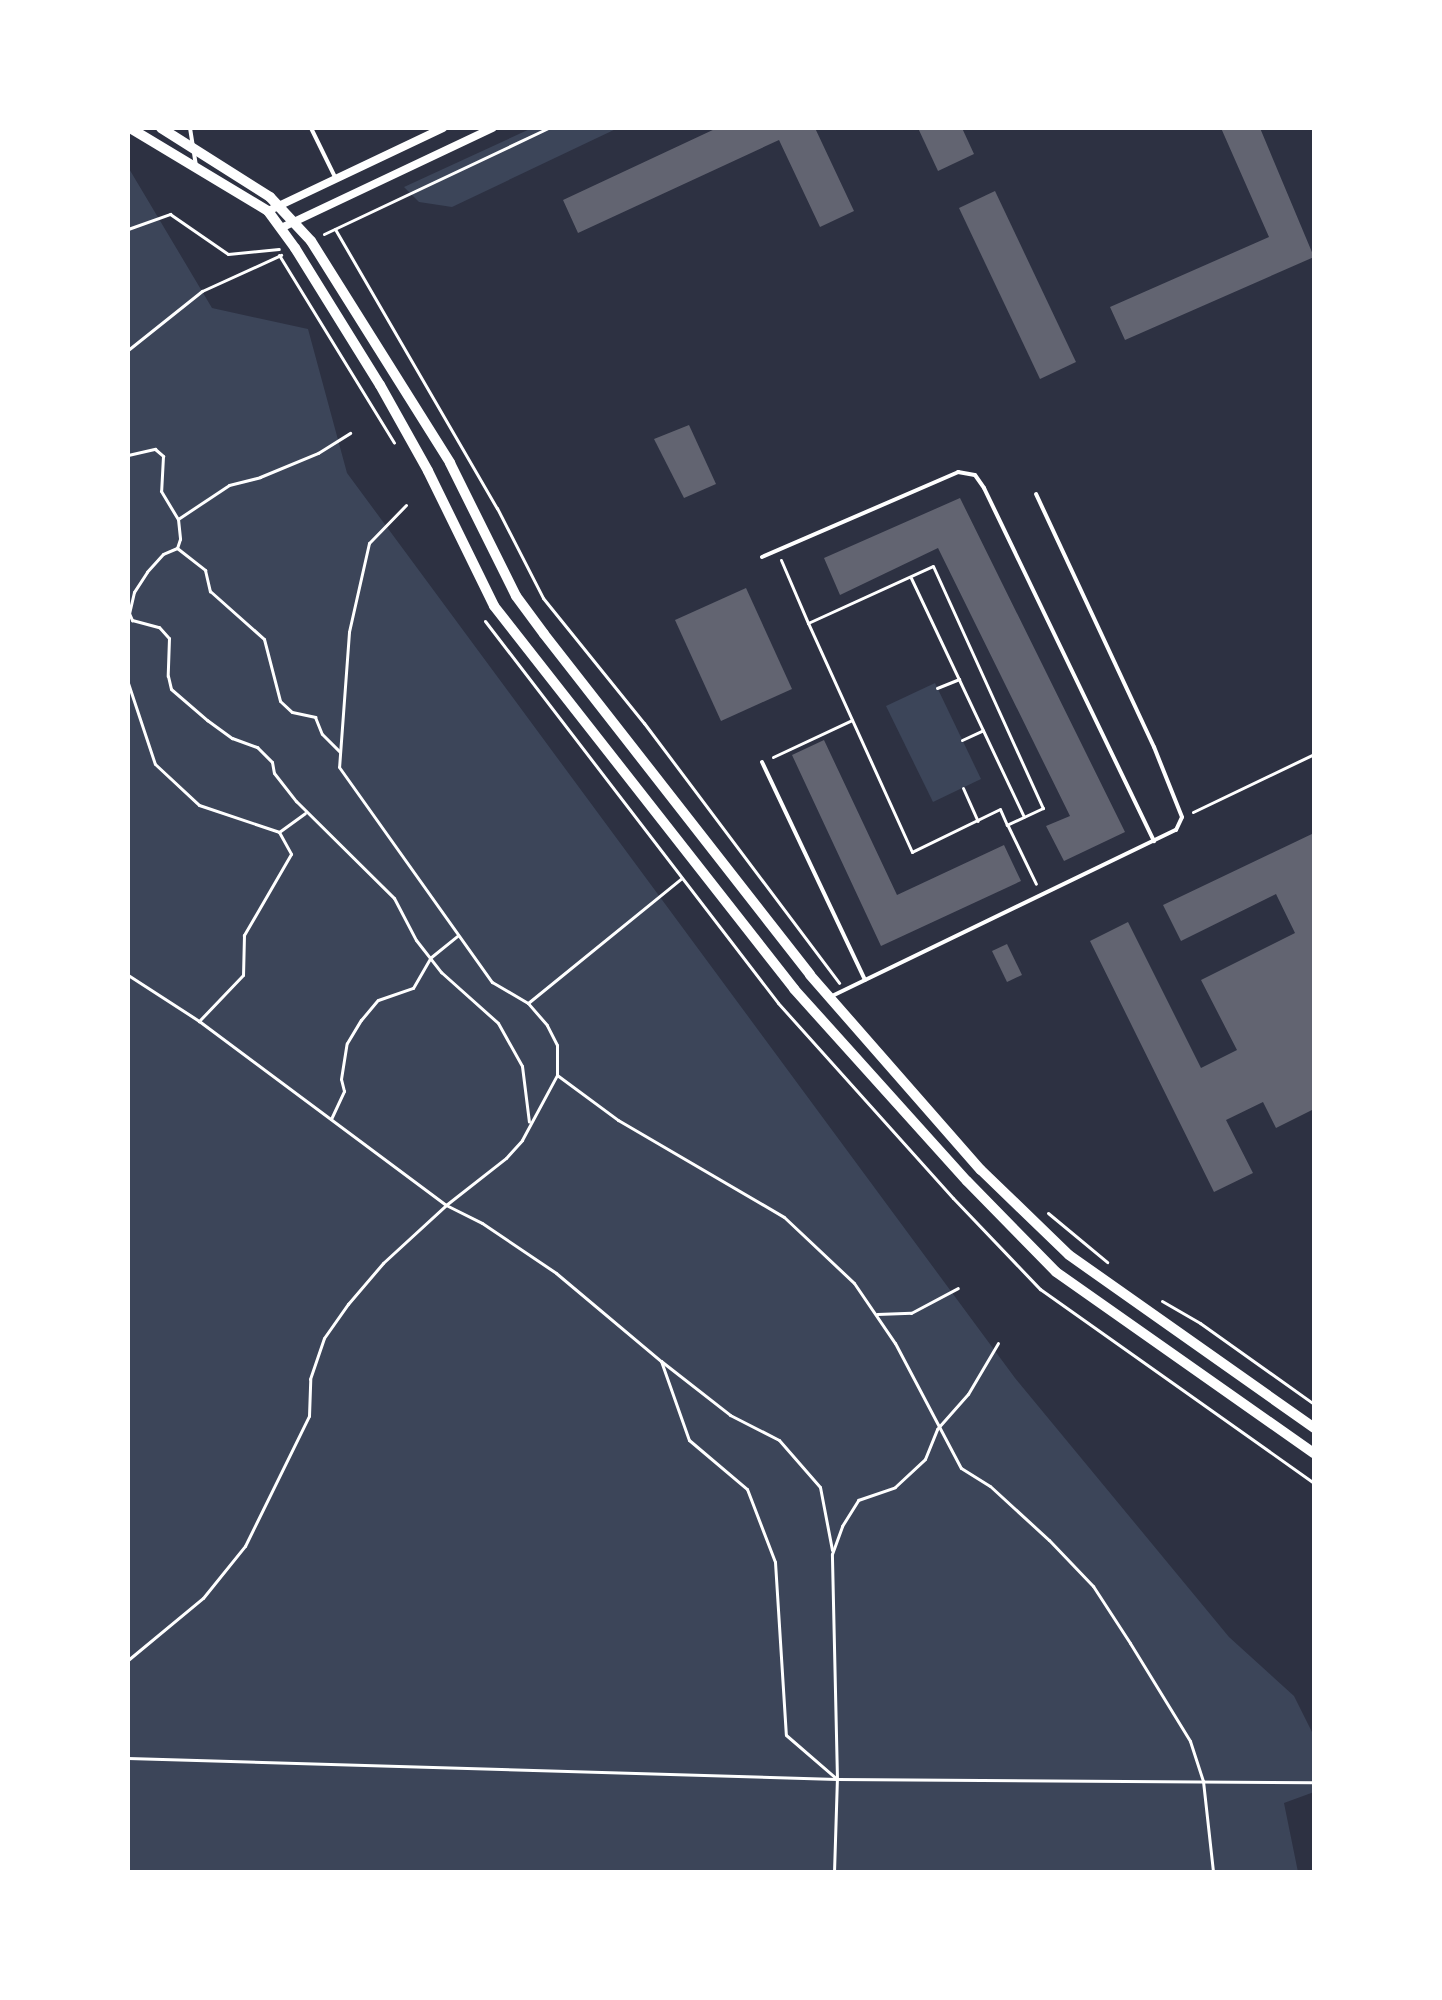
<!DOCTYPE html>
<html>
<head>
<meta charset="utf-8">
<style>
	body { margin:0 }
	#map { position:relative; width:1442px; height:2000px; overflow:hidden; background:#2d3142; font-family:Overpass,sans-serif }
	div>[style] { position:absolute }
	.green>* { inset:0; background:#3c4559 }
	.building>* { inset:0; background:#626471 }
	.path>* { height:3px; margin:-1.5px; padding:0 1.5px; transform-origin:1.5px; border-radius:1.5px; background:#fff }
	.service>* { height:4px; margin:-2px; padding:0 2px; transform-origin:2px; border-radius:2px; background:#fff }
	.minor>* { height:8px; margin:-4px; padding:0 4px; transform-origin:4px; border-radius:4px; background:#fff }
	.tertiary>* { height:10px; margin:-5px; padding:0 5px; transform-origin:5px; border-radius:5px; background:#fff }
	span { translate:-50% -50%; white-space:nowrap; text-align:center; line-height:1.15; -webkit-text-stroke:6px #fff; paint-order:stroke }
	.frame { position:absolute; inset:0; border:130px solid #fff; pointer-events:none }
</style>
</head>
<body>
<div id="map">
	<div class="green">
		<i style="clip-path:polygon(532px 128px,618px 128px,452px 207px,419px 202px,404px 187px)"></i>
		<i style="clip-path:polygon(128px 167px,212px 308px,308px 329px,347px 473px,1015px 1378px,1229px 1637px,1294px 1696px,1314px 1736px,1314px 1792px,1284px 1803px,1298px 1872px,128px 1872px)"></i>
		<i style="clip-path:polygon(935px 683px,981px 779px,933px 802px,886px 706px)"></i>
	</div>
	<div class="building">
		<i style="clip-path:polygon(717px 128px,815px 128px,854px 211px,820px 227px,779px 140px,578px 233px,563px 200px)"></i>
		<i style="clip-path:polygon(918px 128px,962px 128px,974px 154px,938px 171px)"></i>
		<i style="clip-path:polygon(1221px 128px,1260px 128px,1314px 257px,1125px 340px,1110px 307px,1269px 237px)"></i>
		<i style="clip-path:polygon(995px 191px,1076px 362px,1040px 379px,959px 208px)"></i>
		<i style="clip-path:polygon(689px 425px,716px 484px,684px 498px,654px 439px)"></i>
		<i style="clip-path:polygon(960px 498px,1125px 832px,1064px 861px,1046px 826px,1070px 816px,938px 548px,840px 595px,824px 558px)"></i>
		<i style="clip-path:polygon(746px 588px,792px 689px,721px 721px,675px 620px)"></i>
		<i style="clip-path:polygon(824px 740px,897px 895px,1004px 845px,1021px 881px,881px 946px,792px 755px)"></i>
		<i style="clip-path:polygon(1314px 833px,1314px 1109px,1276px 1128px,1263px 1102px,1226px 1120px,1253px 1173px,1214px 1192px,1090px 941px,1128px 922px,1201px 1068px,1237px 1050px,1201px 980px,1295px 933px,1276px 894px,1181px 941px,1163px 905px)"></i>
		<i style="clip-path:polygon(1007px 944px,1022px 975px,1007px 982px,992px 951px)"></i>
	</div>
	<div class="path">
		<i style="left:128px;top:229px;width:45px;rotate:-19.7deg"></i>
		<i style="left:170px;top:214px;width:70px;rotate:34.6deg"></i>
		<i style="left:228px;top:254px;width:51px;rotate:-5.6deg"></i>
		<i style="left:335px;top:229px;width:323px;rotate:59.9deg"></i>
		<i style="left:497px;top:508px;width:101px;rotate:62.9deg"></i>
		<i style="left:543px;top:598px;width:161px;rotate:51.1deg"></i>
		<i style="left:644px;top:723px;width:325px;rotate:53.1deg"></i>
		<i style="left:324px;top:234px;width:248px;rotate:-25.3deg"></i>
		<i style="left:279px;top:255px;width:220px;rotate:58.5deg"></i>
		<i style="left:128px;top:350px;width:95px;rotate:-38.6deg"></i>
		<i style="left:202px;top:291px;width:87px;rotate:-24.5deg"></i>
		<i style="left:128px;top:455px;width:28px;rotate:-13deg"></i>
		<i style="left:155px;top:449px;width:11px;rotate:41deg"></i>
		<i style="left:163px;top:456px;width:35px;rotate:93deg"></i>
		<i style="left:161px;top:491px;width:33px;rotate:59deg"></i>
		<i style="left:178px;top:519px;width:20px;rotate:84deg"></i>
		<i style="left:180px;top:539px;width:9px;rotate:108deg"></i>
		<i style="left:177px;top:548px;width:15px;rotate:157deg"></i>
		<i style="left:163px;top:554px;width:24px;rotate:132deg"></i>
		<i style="left:147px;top:572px;width:24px;rotate:123deg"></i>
		<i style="left:134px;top:592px;width:22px;rotate:103deg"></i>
		<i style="left:129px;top:613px;width:8px;rotate:67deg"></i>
		<i style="left:132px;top:620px;width:28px;rotate:15deg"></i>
		<i style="left:159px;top:627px;width:15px;rotate:48deg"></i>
		<i style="left:169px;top:638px;width:38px;rotate:92deg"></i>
		<i style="left:168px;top:676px;width:13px;rotate:77deg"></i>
		<i style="left:171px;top:689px;width:48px;rotate:40.7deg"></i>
		<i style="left:207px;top:720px;width:31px;rotate:36deg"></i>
		<i style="left:232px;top:738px;width:27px;rotate:20deg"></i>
		<i style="left:257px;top:747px;width:21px;rotate:45deg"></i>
		<i style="left:272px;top:762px;width:11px;rotate:80deg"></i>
		<i style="left:274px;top:773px;width:36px;rotate:52deg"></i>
		<i style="left:296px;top:801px;width:138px;rotate:44.7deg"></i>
		<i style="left:394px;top:898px;width:47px;rotate:62.4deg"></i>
		<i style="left:416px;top:940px;width:41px;rotate:52deg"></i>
		<i style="left:441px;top:972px;width:76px;rotate:41.8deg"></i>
		<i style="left:498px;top:1023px;width:49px;rotate:60.8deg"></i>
		<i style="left:522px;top:1066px;width:56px;rotate:82.9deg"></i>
		<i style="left:406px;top:505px;width:53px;rotate:134.2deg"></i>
		<i style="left:369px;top:543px;width:91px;rotate:102.7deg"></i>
		<i style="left:349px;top:632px;width:135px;rotate:94.2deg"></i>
		<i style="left:339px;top:767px;width:264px;rotate:54.6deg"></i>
		<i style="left:492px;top:982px;width:42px;rotate:30.3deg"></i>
		<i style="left:178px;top:519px;width:61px;rotate:-33.7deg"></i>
		<i style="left:229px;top:485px;width:32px;rotate:-14deg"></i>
		<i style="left:260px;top:477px;width:63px;rotate:-22.5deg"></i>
		<i style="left:318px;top:453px;width:38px;rotate:-32deg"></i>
		<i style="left:177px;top:548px;width:36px;rotate:38deg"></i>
		<i style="left:205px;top:570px;width:22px;rotate:77deg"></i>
		<i style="left:210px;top:591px;width:72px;rotate:41.6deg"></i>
		<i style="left:264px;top:639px;width:64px;rotate:75.5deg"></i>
		<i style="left:280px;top:701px;width:16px;rotate:43deg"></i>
		<i style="left:292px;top:712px;width:24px;rotate:12deg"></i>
		<i style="left:315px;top:717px;width:18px;rotate:68deg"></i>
		<i style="left:322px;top:734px;width:25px;rotate:45deg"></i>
		<i style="left:781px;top:560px;width:69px;rotate:66.8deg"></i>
		<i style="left:933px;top:566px;width:266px;rotate:65.6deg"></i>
		<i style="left:1043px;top:808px;width:40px;rotate:155deg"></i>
		<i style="left:1007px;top:825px;width:17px;rotate:-114deg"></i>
		<i style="left:1000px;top:809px;width:98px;rotate:154deg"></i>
		<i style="left:912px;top:852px;width:252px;rotate:-114.4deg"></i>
		<i style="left:808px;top:623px;width:137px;rotate:-24.5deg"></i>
		<i style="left:911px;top:578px;width:264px;rotate:64.7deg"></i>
		<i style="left:485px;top:621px;width:481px;rotate:52.5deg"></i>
		<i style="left:778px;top:1003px;width:262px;rotate:48.1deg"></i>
		<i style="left:953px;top:1198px;width:126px;rotate:46.3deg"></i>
		<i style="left:1040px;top:1289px;width:336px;rotate:35.3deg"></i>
		<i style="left:128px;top:683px;width:85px;rotate:71.6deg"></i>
		<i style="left:155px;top:764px;width:60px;rotate:43deg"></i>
		<i style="left:199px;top:805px;width:84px;rotate:18.6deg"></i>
		<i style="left:279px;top:832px;width:25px;rotate:61deg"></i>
		<i style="left:291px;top:854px;width:94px;rotate:120.1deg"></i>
		<i style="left:244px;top:935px;width:40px;rotate:91.4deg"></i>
		<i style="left:243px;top:975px;width:64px;rotate:133.7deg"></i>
		<i style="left:937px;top:688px;width:24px;rotate:-22deg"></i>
		<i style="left:962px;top:740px;width:23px;rotate:-25deg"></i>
		<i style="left:773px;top:757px;width:87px;rotate:-25.1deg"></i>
		<i style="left:963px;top:788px;width:36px;rotate:66deg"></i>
		<i style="left:1193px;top:812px;width:134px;rotate:-25.6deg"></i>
		<i style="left:1008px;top:826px;width:64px;rotate:64.2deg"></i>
		<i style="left:279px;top:832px;width:32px;rotate:-36deg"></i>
		<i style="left:128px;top:975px;width:85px;rotate:32.9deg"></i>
		<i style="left:199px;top:1021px;width:308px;rotate:36.7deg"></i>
		<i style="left:446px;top:1205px;width:40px;rotate:26.6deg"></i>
		<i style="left:482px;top:1223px;width:89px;rotate:34deg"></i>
		<i style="left:556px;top:1273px;width:137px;rotate:40deg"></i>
		<i style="left:661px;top:1361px;width:84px;rotate:70.5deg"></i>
		<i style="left:689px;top:1440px;width:76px;rotate:40.2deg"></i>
		<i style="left:747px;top:1489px;width:78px;rotate:69deg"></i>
		<i style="left:775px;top:1562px;width:173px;rotate:86.4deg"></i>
		<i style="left:786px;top:1735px;width:67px;rotate:40.8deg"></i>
		<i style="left:557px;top:1075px;width:76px;rotate:36.4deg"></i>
		<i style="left:618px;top:1120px;width:192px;rotate:30.3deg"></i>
		<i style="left:784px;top:1217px;width:96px;rotate:43.3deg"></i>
		<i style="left:854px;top:1283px;width:73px;rotate:55.7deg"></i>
		<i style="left:895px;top:1343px;width:141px;rotate:62.2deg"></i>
		<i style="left:961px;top:1468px;width:34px;rotate:32deg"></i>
		<i style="left:990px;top:1486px;width:80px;rotate:42.5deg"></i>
		<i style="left:1049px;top:1540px;width:64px;rotate:46.3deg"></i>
		<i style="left:1093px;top:1586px;width:68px;rotate:57deg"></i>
		<i style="left:1130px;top:1643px;width:115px;rotate:58.5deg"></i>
		<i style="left:1190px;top:1741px;width:42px;rotate:72deg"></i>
		<i style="left:1203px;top:1781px;width:92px;rotate:83.7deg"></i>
		<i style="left:331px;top:1119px;width:31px;rotate:-65deg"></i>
		<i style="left:344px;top:1091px;width:12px;rotate:-104deg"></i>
		<i style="left:341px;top:1079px;width:36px;rotate:-81deg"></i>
		<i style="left:347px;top:1043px;width:27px;rotate:-59deg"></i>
		<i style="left:361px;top:1020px;width:26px;rotate:-50deg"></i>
		<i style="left:378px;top:1000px;width:37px;rotate:-19deg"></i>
		<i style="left:413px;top:988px;width:34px;rotate:-60deg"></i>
		<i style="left:430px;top:958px;width:36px;rotate:-39deg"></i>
		<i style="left:1048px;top:1213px;width:77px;rotate:39.7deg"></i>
		<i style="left:1162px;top:1301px;width:44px;rotate:30.1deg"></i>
		<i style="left:1200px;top:1323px;width:140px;rotate:35.4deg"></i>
		<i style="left:877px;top:1314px;width:34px;rotate:-2deg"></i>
		<i style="left:911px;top:1313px;width:53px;rotate:-28deg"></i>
		<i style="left:661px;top:1361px;width:88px;rotate:38deg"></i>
		<i style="left:730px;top:1415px;width:55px;rotate:27deg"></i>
		<i style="left:779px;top:1440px;width:62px;rotate:48.9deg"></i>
		<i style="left:820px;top:1487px;width:64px;rotate:79.2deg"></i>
		<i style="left:128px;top:1660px;width:97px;rotate:-39.6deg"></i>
		<i style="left:203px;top:1598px;width:67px;rotate:-51.1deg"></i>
		<i style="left:245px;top:1546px;width:145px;rotate:-63.8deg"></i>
		<i style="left:309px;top:1416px;width:37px;rotate:-88deg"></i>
		<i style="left:310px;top:1379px;width:43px;rotate:-71.1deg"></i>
		<i style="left:324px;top:1338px;width:42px;rotate:-54.8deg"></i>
		<i style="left:348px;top:1304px;width:54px;rotate:-49.5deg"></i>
		<i style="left:383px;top:1263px;width:86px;rotate:-42.6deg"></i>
		<i style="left:446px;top:1205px;width:76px;rotate:-38.1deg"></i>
		<i style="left:506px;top:1158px;width:24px;rotate:-48deg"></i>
		<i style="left:522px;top:1140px;width:74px;rotate:-61.7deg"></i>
		<i style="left:557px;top:1075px;width:30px;rotate:-90deg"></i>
		<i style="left:557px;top:1045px;width:22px;rotate:-117deg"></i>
		<i style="left:547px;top:1025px;width:29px;rotate:-131deg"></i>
		<i style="left:528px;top:1003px;width:198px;rotate:-39.1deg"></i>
		<i style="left:128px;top:1758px;width:709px;rotate:1.7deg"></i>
		<i style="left:837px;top:1779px;width:477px;rotate:0.4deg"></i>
		<i style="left:834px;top:1872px;width:93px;rotate:-88.2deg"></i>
		<i style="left:837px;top:1779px;width:225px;rotate:-91.3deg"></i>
		<i style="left:832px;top:1554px;width:30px;rotate:-70deg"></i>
		<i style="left:842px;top:1526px;width:31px;rotate:-58deg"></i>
		<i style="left:858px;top:1500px;width:39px;rotate:-19deg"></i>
		<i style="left:895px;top:1487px;width:41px;rotate:-43deg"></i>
		<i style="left:925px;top:1459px;width:32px;rotate:-68deg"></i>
		<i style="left:937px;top:1429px;width:47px;rotate:-48.5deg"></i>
		<i style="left:968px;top:1394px;width:59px;rotate:-59.5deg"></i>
	</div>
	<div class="service">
		<i style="left:190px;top:128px;width:37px;rotate:81deg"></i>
		<i style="left:311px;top:128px;width:55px;rotate:63.9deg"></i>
		<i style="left:762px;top:557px;width:214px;rotate:-23.4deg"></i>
		<i style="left:958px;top:472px;width:17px;rotate:10deg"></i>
		<i style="left:975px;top:475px;width:16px;rotate:55deg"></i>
		<i style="left:984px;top:488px;width:392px;rotate:64.3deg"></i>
		<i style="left:762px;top:762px;width:241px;rotate:64.7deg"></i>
		<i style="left:832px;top:996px;width:382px;rotate:-25.8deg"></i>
		<i style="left:1176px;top:830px;width:14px;rotate:-65deg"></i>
		<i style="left:1182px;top:817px;width:75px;rotate:-111.8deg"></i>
		<i style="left:1154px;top:747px;width:279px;rotate:-115deg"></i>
	</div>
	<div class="minor">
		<i style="left:268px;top:211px;width:194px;rotate:-25.4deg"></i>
		<i style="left:281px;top:228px;width:234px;rotate:-25.3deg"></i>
	</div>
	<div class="tertiary">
		<i style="left:130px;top:128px;width:161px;rotate:31deg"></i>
		<i style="left:268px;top:211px;width:46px;rotate:53.9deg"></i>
		<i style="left:295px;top:248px;width:161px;rotate:58.2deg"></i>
		<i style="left:380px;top:385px;width:98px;rotate:60.8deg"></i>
		<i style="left:428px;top:471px;width:150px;rotate:63.9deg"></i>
		<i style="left:494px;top:606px;width:487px;rotate:51.9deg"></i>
		<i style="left:794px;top:989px;width:258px;rotate:48deg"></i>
		<i style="left:967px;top:1181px;width:127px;rotate:45.6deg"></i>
		<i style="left:1056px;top:1272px;width:315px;rotate:35.1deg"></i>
		<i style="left:161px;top:128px;width:129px;rotate:32.3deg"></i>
		<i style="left:270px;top:197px;width:60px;rotate:47deg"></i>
		<i style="left:311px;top:241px;width:262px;rotate:57.9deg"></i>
		<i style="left:450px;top:463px;width:148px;rotate:63.6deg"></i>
		<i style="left:516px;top:596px;width:47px;rotate:53.6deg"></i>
		<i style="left:544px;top:634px;width:432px;rotate:52deg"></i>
		<i style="left:810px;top:975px;width:259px;rotate:48.8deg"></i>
		<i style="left:981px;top:1170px;width:122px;rotate:44deg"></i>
		<i style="left:1069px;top:1255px;width:300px;rotate:35.2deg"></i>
	</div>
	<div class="frame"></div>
</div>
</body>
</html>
